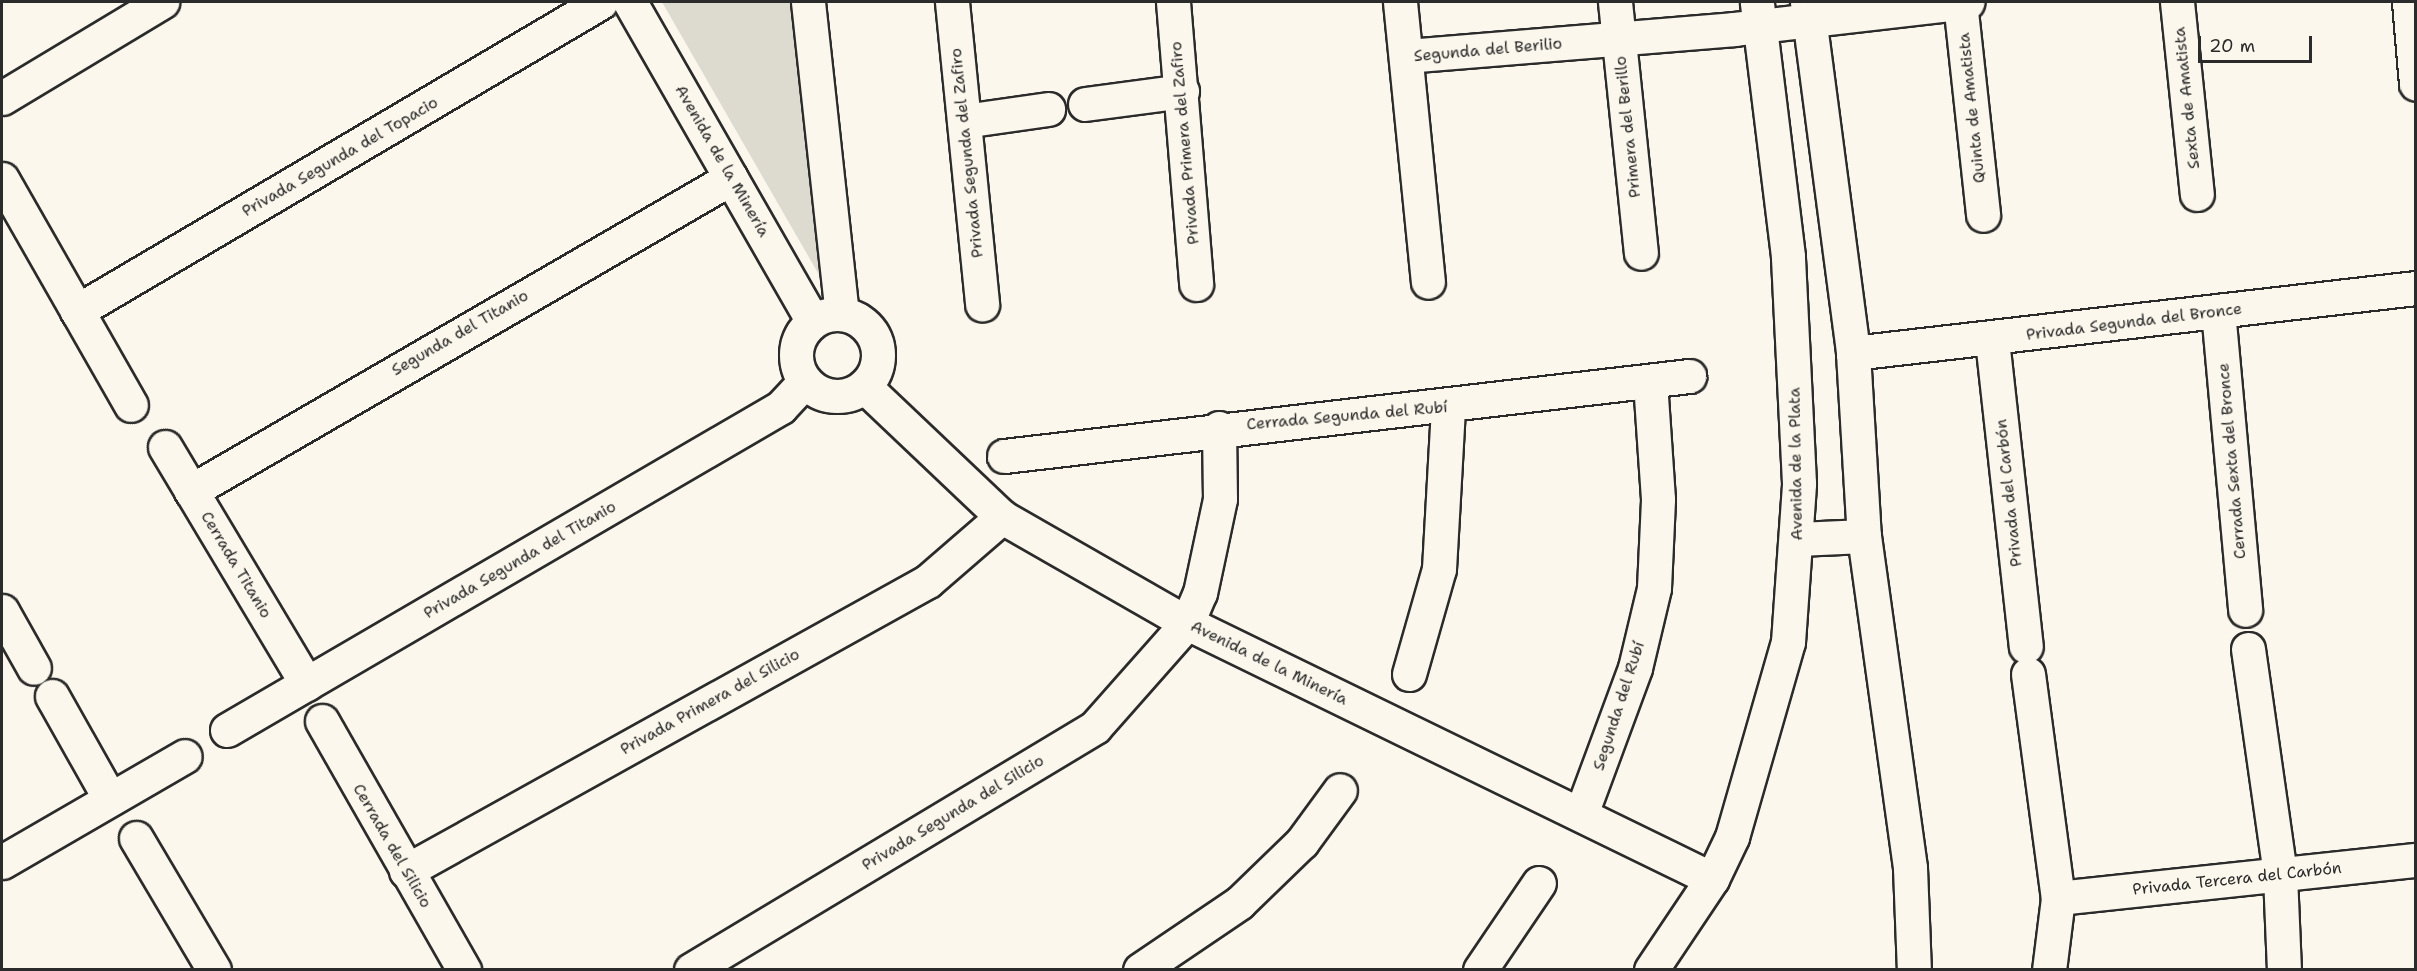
<!DOCTYPE html>
<html>
<head>
<meta charset="utf-8">
<style>
	body { margin:0 }
	#map { position:relative; width:2417px; height:971px; overflow:hidden; background:#fbf7ec; font-family:"Shantell Sans",sans-serif }
	div>[style] { position:absolute }
	.green>* { inset:0; background:#dddad0 }
	.roads { filter:drop-shadow(2px 0 #2b2b2b) drop-shadow(-2px 0 #2b2b2b) drop-shadow(0 2px #2b2b2b) drop-shadow(0 -2px #2b2b2b) }
	.minor>* { height:33px; margin:-16.5px; padding:0 16.5px; transform-origin:16.5px; border-radius:16.5px; background:#fbf7ec }
	.minor>.ring { margin:-16.5px; padding:0; box-sizing:content-box; background:none; border:33px solid #fbf7ec; border-radius:50% }
	span { translate:-50% -50%; white-space:nowrap; text-align:center; line-height:1.15; -webkit-text-stroke:4.5px #fbf7ec; paint-order:stroke }
	.street-label { font-size:16px; color:#2b2b2b }
	.frame { position:absolute; inset:0; border:3px solid #2b2b2b; pointer-events:none }
	.scale { position:absolute; left:2198px; top:36px; width:114px; height:27px; box-sizing:border-box; border:3px solid #2b2b2b; border-top:0; padding-left:8px; font-size:18px; line-height:21px; white-space:nowrap; color:#2b2b2b; -webkit-text-stroke:4px #fbf7ec; paint-order:stroke }
</style>
</head>
<body>
<div id="map">
	<div class="green">
		<i style="clip-path:polygon(662px 2px,790px 2px,822px 280px)"></i>
	</div>
	<div class="roads">
		<div class="minor">
			<i style="left:630px;top:2px;width:368px;rotate:60.2deg"></i>
			<i style="left:808px;top:2px;width:313px;rotate:83.8deg"></i>
			<i style="left:952px;top:2px;width:304px;rotate:84.3deg"></i>
			<i style="left:1173px;top:2px;width:283px;rotate:85.3deg"></i>
			<i style="left:1400px;top:2px;width:281px;rotate:84.3deg"></i>
			<i style="left:1615px;top:2px;width:252px;rotate:84.1deg"></i>
			<i style="left:1807px;top:2px;width:354px;rotate:82.5deg"></i>
			<i style="left:1853px;top:353px;width:183px;rotate:86.6deg"></i>
			<i style="left:1864px;top:536px;width:335px;rotate:82.1deg"></i>
			<i style="left:1910px;top:868px;width:102px;rotate:87.8deg"></i>
			<i style="left:1960px;top:2px;width:214px;rotate:83.8deg"></i>
			<i style="left:2177px;top:2px;width:193px;rotate:84.1deg"></i>
			<i style="left:2409px;top:2px;width:82px;rotate:85.1deg"></i>
			<i style="left:1406px;top:56px;width:329px;rotate:-4.7deg"></i>
			<i style="left:1734px;top:29px;width:235px;rotate:-6.6deg"></i>
			<i style="left:2px;top:98px;width:187px;rotate:-31deg"></i>
			<i style="left:1085px;top:104px;width:98px;rotate:-7.6deg"></i>
			<i style="left:964px;top:121px;width:85px;rotate:-8.1deg"></i>
			<i style="left:2px;top:179px;width:260px;rotate:60.3deg"></i>
			<i style="left:77px;top:311px;width:608px;rotate:-30.53deg"></i>
			<i style="left:2218px;top:311px;width:300px;rotate:84.8deg"></i>
			<i class="ring" style="left:796px;top:314px;width:49px;height:49px"></i>
			<i style="left:1992px;top:340px;width:308px;rotate:83.7deg"></i>
			<i style="left:1853px;top:353px;width:567px;rotate:-6.59deg"></i>
			<i style="left:864px;top:386px;width:190px;rotate:43.5deg"></i>
			<i style="left:1002px;top:517px;width:213px;rotate:29.8deg"></i>
			<i style="left:1187px;top:623px;width:584px;rotate:25.99deg"></i>
			<i style="left:165px;top:447px;width:276px;rotate:59.1deg"></i>
			<i style="left:1004px;top:456px;width:690px;rotate:-6.66deg"></i>
			<i style="left:191px;top:491px;width:624px;rotate:-30.1deg"></i>
			<i style="left:1798px;top:539px;width:66px;rotate:-2.6deg"></i>
			<i style="left:2px;top:611px;width:65px;rotate:60.7deg"></i>
			<i style="left:2248px;top:649px;width:228px;rotate:81.9deg"></i>
			<i style="left:2280px;top:875px;width:95px;rotate:87.6deg"></i>
			<i style="left:1409px;top:674px;width:109px;rotate:-74.1deg"></i>
			<i style="left:1439px;top:569px;width:161px;rotate:-86.8deg"></i>
			<i style="left:2028px;top:674px;width:226px;rotate:82.4deg"></i>
			<i style="left:2058px;top:898px;width:73px;rotate:97.1deg"></i>
			<i style="left:52px;top:696px;width:118px;rotate:60.6deg"></i>
			<i style="left:322px;top:721px;width:287px;rotate:60.3deg"></i>
			<i style="left:227px;top:730px;width:641px;rotate:-30.24deg"></i>
			<i style="left:781px;top:407px;width:35px;rotate:-47deg"></i>
			<i style="left:1581px;top:814px;width:156px;rotate:-69.7deg"></i>
			<i style="left:1635px;top:668px;width:82px;rotate:-76.6deg"></i>
			<i style="left:1654px;top:588px;width:89px;rotate:-87.4deg"></i>
			<i style="left:1658px;top:499px;width:118px;rotate:-93.9deg"></i>
			<i style="left:136px;top:838px;width:153px;rotate:59.4deg"></i>
			<i style="left:2px;top:862px;width:211px;rotate:-30.1deg"></i>
			<i style="left:406px;top:871px;width:597px;rotate:-29.05deg"></i>
			<i style="left:928px;top:581px;width:98px;rotate:-40.9deg"></i>
			<i style="left:2058px;top:898px;width:360px;rotate:-6.1deg"></i>
			<i style="left:691px;top:970px;width:471px;rotate:-31deg"></i>
			<i style="left:1095px;top:727px;width:139px;rotate:-48.5deg"></i>
			<i style="left:1187px;top:623px;width:33px;rotate:-67deg"></i>
			<i style="left:1200px;top:593px;width:96px;rotate:-78deg"></i>
			<i style="left:1220px;top:499px;width:71px;rotate:-90.8deg"></i>
			<i style="left:1140px;top:970px;width:120px;rotate:-34.1deg"></i>
			<i style="left:1239px;top:903px;width:88px;rotate:-44.1deg"></i>
			<i style="left:1302px;top:842px;width:64px;rotate:-53.8deg"></i>
			<i style="left:1480px;top:970px;width:105px;rotate:-55.9deg"></i>
			<i style="left:1651px;top:970px;width:110px;rotate:-56.2deg"></i>
			<i style="left:1712px;top:879px;width:47px;rotate:-64.5deg"></i>
			<i style="left:1732px;top:837px;width:203px;rotate:-74deg"></i>
			<i style="left:1788px;top:642px;width:159px;rotate:-86deg"></i>
			<i style="left:1799px;top:483px;width:227px;rotate:-92.8deg"></i>
			<i style="left:1788px;top:256px;width:256px;rotate:-97deg"></i>
		</div>
	</div>
	<div class="street-label">
		<span style="left:1488px;top:50px;rotate:-5deg">Segunda del Berilio</span>
		<span style="left:2187px;top:98px;rotate:-96deg">Sexta de Amatista</span>
		<span style="left:1972px;top:108px;rotate:-96deg">Quinta de Amatista</span>
		<span style="left:1628px;top:127px;rotate:-96deg">Primera del Berillo</span>
		<span style="left:1185px;top:143px;rotate:-95deg">Privada Primera del Zafiro</span>
		<span style="left:967px;top:153px;rotate:-96deg">Privada Segunda del Zafiro</span>
		<span style="left:340px;top:157px;rotate:-30deg">Privada Segunda del Topacio</span>
		<span style="left:722px;top:161px;rotate:60deg">Avenida de la Minería</span>
		<span style="left:2134px;top:322px;rotate:-7deg">Privada Segunda del Bronce</span>
		<span style="left:460px;top:333px;rotate:-30deg">Segunda del Titanio</span>
		<span style="left:1347px;top:416px;rotate:-5deg">Cerrada Segunda del Rubí</span>
		<span style="left:2232px;top:461px;rotate:-95deg">Cerrada Sexta del Bronce</span>
		<span style="left:1796px;top:464px;rotate:-91deg">Avenida de la Plata</span>
		<span style="left:2009px;top:493px;rotate:-96deg">Privada del Carbón</span>
		<span style="left:520px;top:560px;rotate:-30deg">Privada Segunda del Titanio</span>
		<span style="left:236px;top:565px;rotate:59deg">Cerrada Titanio</span>
		<span style="left:1269px;top:663px;rotate:26deg">Avenida de la Minería</span>
		<span style="left:710px;top:702px;rotate:-29deg">Privada Primera del Silicio</span>
		<span style="left:1619px;top:706px;rotate:-72deg">Segunda del Rubí</span>
		<span style="left:953px;top:813px;rotate:-31deg">Privada Segunda del Silicio</span>
		<span style="left:392px;top:846px;rotate:60deg">Cerrada del Silicio</span>
		<span style="left:2237px;top:879px;rotate:-6deg">Privada Tercera del Carbón</span>
	</div>
	<div class="frame"></div>
	<div class="scale">20 m</div>
</div>
</body>
</html>
